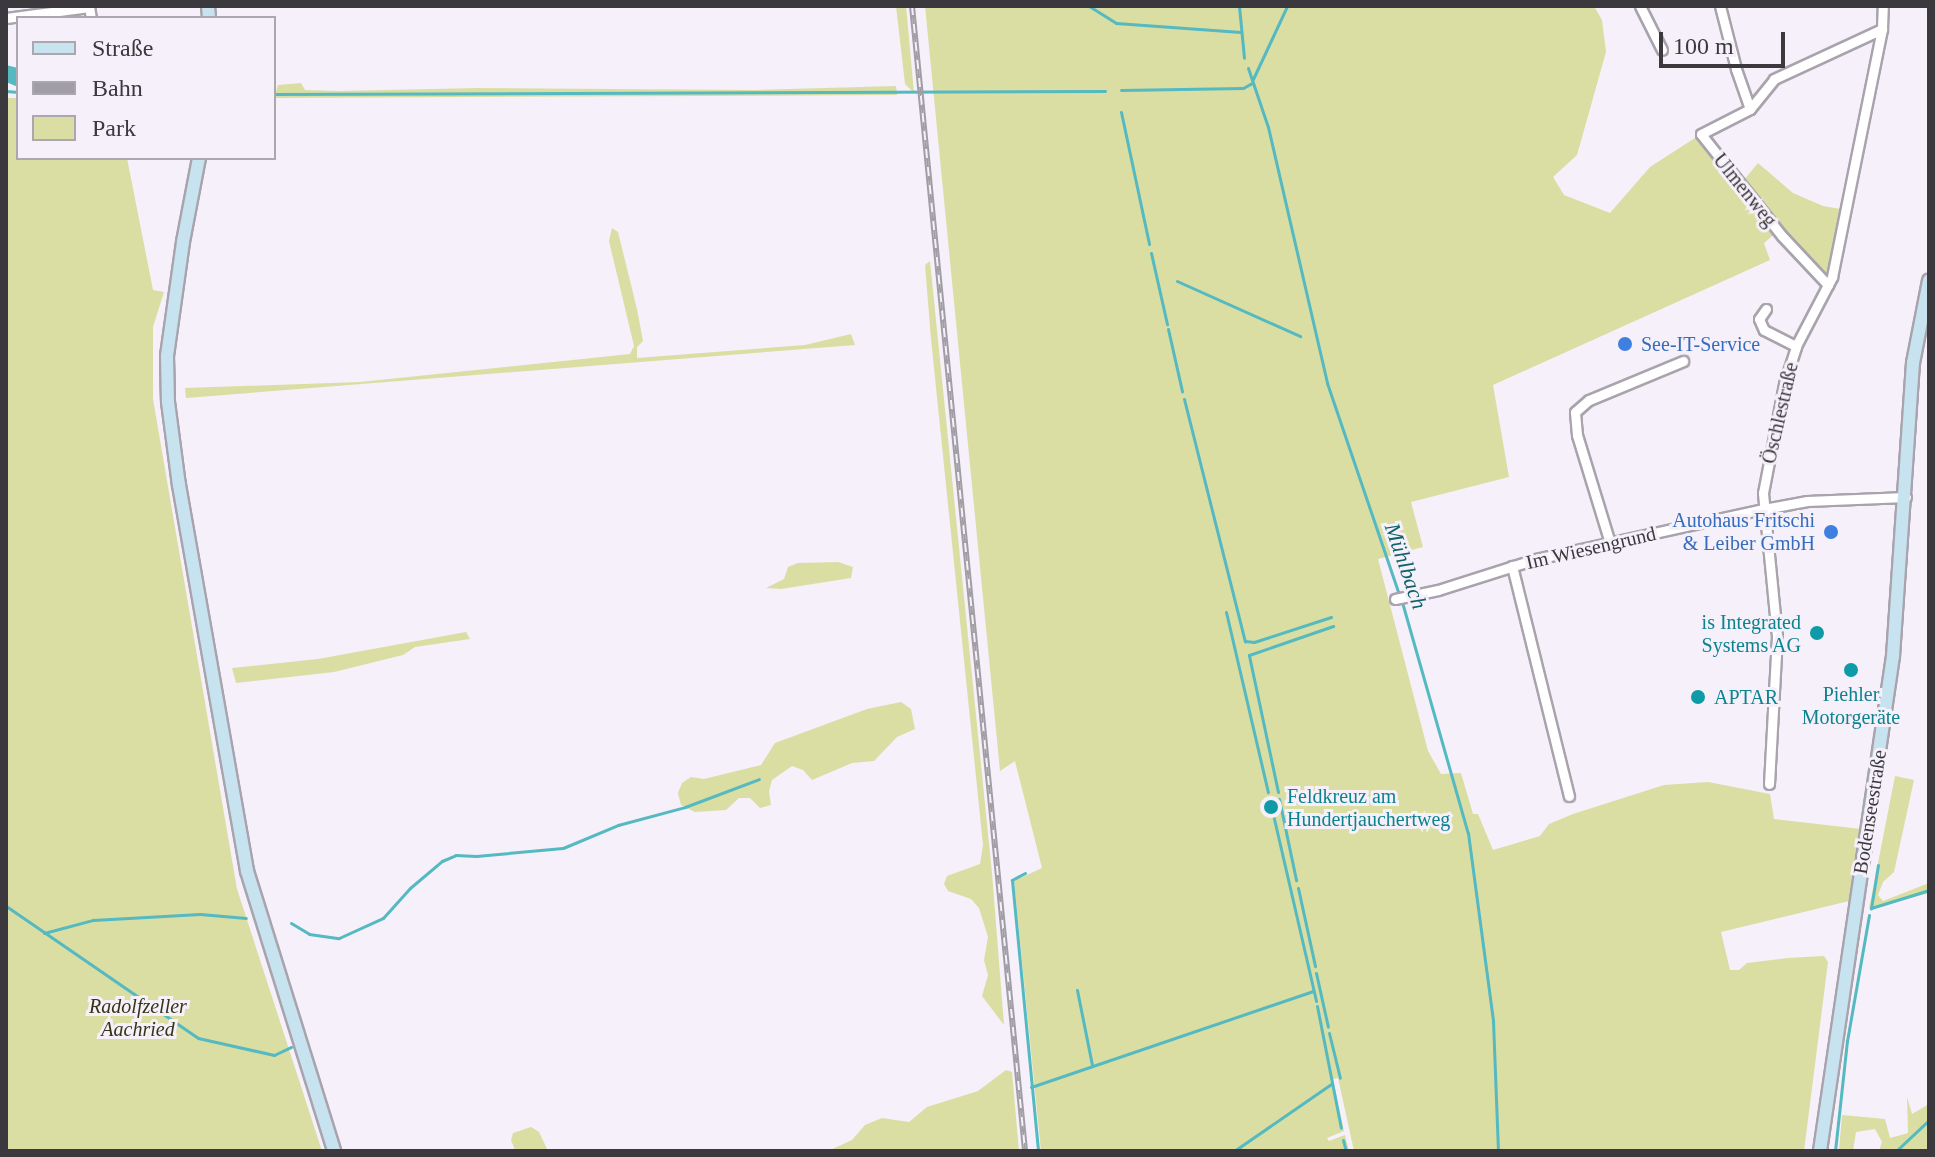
<!DOCTYPE html>
<html>
<head>
<meta charset="utf-8">
<style>
	body { margin:0 }
	#map { position:relative; width:1935px; height:1157px; overflow:hidden; background:#f5f0f9; font-family:"Times New Roman",serif }
	div>[style] { position:absolute }
	.green>* { inset:0; background:#dadea3 }
	.water>* { inset:0; background:#55b9c1 }
	.stream>* { height:3px; margin:-1.5px; padding:0 1.5px; transform-origin:1.5px; border-radius:1.5px; background:#55b9c1 }
	.roads { filter:drop-shadow(2px 0 #a8a3ac) drop-shadow(-2px 0 #a8a3ac) drop-shadow(0 2px #a8a3ac) drop-shadow(0 -2px #a8a3ac) }
	.street>* { height:9px; margin:-4.5px; padding:0 4.5px; transform-origin:4.5px; border-radius:4.5px; background:#fff }
	.secondary>* { height:12px; margin:-6px; padding:0 6px; transform-origin:6px; border-radius:6px; background:#c7e3ef }
	.rail>* { height:6px; margin-top:-3px; transform-origin:0; background:repeating-linear-gradient(90deg,#f5f0f9 0 9px,#a19da4 0 18px); box-sizing:border-box; border-block:2px solid #a19da4 }
	.dots>* { width:22px; height:22px; translate:-50% -50%; box-sizing:border-box; border:4px solid #f5f0f9; border-radius:50% }
	span { translate:-50% -50%; white-space:nowrap; text-align:center; line-height:1.15; -webkit-text-stroke:6px #f5f0f9; paint-order:stroke }
	.street-label { font-size:20px; color:#3b393d }
	.shop-label { font-size:20px; color:#366cbe }
	.left { translate:0 -50%; text-align:left }
	.right { translate:-100% -50%; text-align:right }
	.culture-label { font-size:20px; color:#0d838f }
	.park-label { font-size:20px; color:#343515; font-style:italic }
	.water-label { font-size:22px; color:#0e6369; font-style:italic }
	.frame { position:absolute; inset:0; border:8px solid #3b393d; pointer-events:none }
	.legend { position:absolute; left:16px; top:16px; width:260px; height:144px; box-sizing:border-box; background:#f5f0f9; border:2px solid #aba7ae; margin:0; padding:10px 14px; list-style:none; font-size:24px; color:#3b393d }
	.legend li { display:flex; align-items:center; gap:16px; height:40px }
	.legend b { width:40px; border:2px solid #aba7ae }
	.scale { position:absolute; left:1659px; top:32px; width:126px; height:36px; box-sizing:border-box; border:4px solid #3b393d; border-top:0; padding-left:10px; font-size:24px; line-height:28px; white-space:nowrap; color:#3b393d; -webkit-text-stroke:6px #f5f0f9; paint-order:stroke }
</style>
</head>
<body>
<div id="map">
	<div class="green">
		<i style="clip-path:polygon(896px 6px,906px 6px,914px 93px,905px 84px)"></i>
		<i style="clip-path:polygon(925px 6px,1594px 6px,1602px 20px,1606px 52px,1577px 155px,1553px 177px,1564px 195px,1610px 213px,1650px 167px,1698px 136px,1776px 233px,1764px 243px,1770px 260px,1493px 385px,1509px 477px,1411px 502px,1423px 547px,1378px 559px,1428px 751px,1441px 774px,1461px 773px,1473px 814px,1478px 814px,1493px 850px,1540px 836px,1549px 824px,1573px 814px,1664px 785px,1708px 782px,1770px 794px,1774px 819px,1861px 829px,1849px 901px,1721px 932px,1730px 970px,1739px 970px,1747px 963px,1788px 958px,1824px 956px,1828px 962px,1804px 1151px,1354px 1151px,1338px 1078px,1333px 1079px,1344px 1131px,1327px 1138px,1329px 1141px,1345px 1135px,1349px 1151px,1041px 1151px,1014px 881px,1042px 868px,1015px 761px,1000px 771px)"></i>
		<i style="clip-path:polygon(301px 83px,305px 90px,339px 91px,479px 88px,755px 90px,896px 86px,897px 95px,274px 98px,278px 85px)"></i>
		<i style="clip-path:polygon(6px 98px,18px 98px,18px 158px,127px 158px,153px 290px,164px 292px,153px 327px,153px 399px,237px 889px,322px 1151px,6px 1151px)"></i>
		<i style="clip-path:polygon(1758px 163px,1793px 193px,1823px 206px,1846px 210px,1828px 285px,1782px 236px,1771px 213px,1743px 181px)"></i>
		<i style="clip-path:polygon(612px 228px,618px 232px,637px 309px,643px 341px,637px 347px,637px 358px,805px 345px,851px 334px,855px 345px,186px 398px,185px 388px,360px 382px,630px 354px,634px 346px,609px 241px)"></i>
		<i style="clip-path:polygon(930px 261px,992px 873px,1004px 1025px,982px 996px,988px 975px,984px 960px,988px 937px,979px 908px,971px 899px,948px 891px,944px 884px,947px 876px,980px 864px,983px 845px,931px 339px,925px 265px)"></i>
		<i style="clip-path:polygon(838px 562px,853px 567px,851px 578px,781px 589px,766px 588px,784px 579px,788px 567px,798px 563px)"></i>
		<i style="clip-path:polygon(466px 632px,470px 639px,415px 647px,403px 655px,334px 672px,236px 683px,232px 668px,318px 659px)"></i>
		<i style="clip-path:polygon(901px 702px,911px 709px,915px 729px,897px 737px,874px 761px,852px 763px,812px 780px,803px 770px,792px 766px,772px 780px,769px 791px,771px 805px,760px 808px,750px 798px,739px 798px,726px 810px,695px 812px,681px 805px,678px 793px,682px 783px,691px 777px,704px 779px,761px 765px,775px 743px,867px 709px)"></i>
		<i style="clip-path:polygon(1895px 776px,1914px 780px,1894px 872px,1883px 882px,1878px 895px,1883px 901px,1929px 883px,1929px 893px,1869px 909px)"></i>
		<i style="clip-path:polygon(1006px 1070px,1012px 1072px,1019px 1151px,828px 1151px,852px 1140px,865px 1125px,882px 1118px,909px 1122px,927px 1107px,978px 1091px)"></i>
		<i style="clip-path:polygon(1907px 1097px,1912px 1114px,1929px 1104px,1929px 1151px,1879px 1151px,1882px 1142px,1875px 1129px,1856px 1132px,1853px 1151px,1839px 1151px,1842px 1115px,1885px 1119px,1890px 1138px,1908px 1133px)"></i>
		<i style="clip-path:polygon(531px 1127px,539px 1132px,548px 1151px,515px 1150px,511px 1140px,513px 1133px)"></i>
	</div>
	<div class="water">
		<i style="clip-path:polygon(6px 65px,18px 68px,18px 87px,6px 82px)"></i>
	</div>
	<div class="stream">
		<i style="left:1089px;top:6px;width:32px;rotate:32deg"></i>
		<i style="left:1116px;top:23px;width:125px;rotate:4.1deg"></i>
		<i style="left:1239px;top:6px;width:52px;rotate:84.5deg"></i>
		<i style="left:1248px;top:68px;width:62px;rotate:71.3deg"></i>
		<i style="left:1268px;top:127px;width:263px;rotate:77deg"></i>
		<i style="left:1327px;top:383px;width:224px;rotate:71.2deg"></i>
		<i style="left:1253px;top:79px;width:81px;rotate:-65deg"></i>
		<i style="left:1121px;top:90px;width:122px;rotate:-0.9deg"></i>
		<i style="left:1243px;top:88px;width:10px;rotate:-29deg"></i>
		<i style="left:6px;top:91px;width:12px;rotate:5deg"></i>
		<i style="left:274px;top:94px;width:831px;rotate:-0.21deg"></i>
		<i style="left:1121px;top:112px;width:135px;rotate:78deg"></i>
		<i style="left:1151px;top:253px;width:73px;rotate:77.3deg"></i>
		<i style="left:1177px;top:281px;width:135px;rotate:24.1deg"></i>
		<i style="left:1168px;top:329px;width:64px;rotate:77.3deg"></i>
		<i style="left:1184px;top:399px;width:250px;rotate:75.9deg"></i>
		<i style="left:1245px;top:641px;width:9px;rotate:6deg"></i>
		<i style="left:1254px;top:642px;width:81px;rotate:-18deg"></i>
		<i style="left:1402px;top:602px;width:240px;rotate:74.1deg"></i>
		<i style="left:1468px;top:833px;width:190px;rotate:82.4deg"></i>
		<i style="left:1493px;top:1021px;width:130px;rotate:87.8deg"></i>
		<i style="left:1226px;top:612px;width:185px;rotate:76.9deg"></i>
		<i style="left:1278px;top:792px;width:140px;rotate:-102deg"></i>
		<i style="left:1249px;top:655px;width:89px;rotate:-19deg"></i>
		<i style="left:1279px;top:799px;width:83px;rotate:78.1deg"></i>
		<i style="left:1272px;top:810px;width:196px;rotate:77deg"></i>
		<i style="left:1878px;top:865px;width:44px;rotate:99.2deg"></i>
		<i style="left:1871px;top:908px;width:61px;rotate:-17.2deg"></i>
		<i style="left:1025px;top:873px;width:15px;rotate:152deg"></i>
		<i style="left:1012px;top:880px;width:272px;rotate:84.5deg"></i>
		<i style="left:1298px;top:888px;width:80px;rotate:77.7deg"></i>
		<i style="left:6px;top:906px;width:233px;rotate:34.5deg"></i>
		<i style="left:198px;top:1038px;width:78px;rotate:12.6deg"></i>
		<i style="left:274px;top:1055px;width:19px;rotate:-25deg"></i>
		<i style="left:291px;top:923px;width:21px;rotate:31deg"></i>
		<i style="left:309px;top:934px;width:30px;rotate:8deg"></i>
		<i style="left:339px;top:938px;width:48px;rotate:-24.4deg"></i>
		<i style="left:383px;top:918px;width:40px;rotate:-48deg"></i>
		<i style="left:410px;top:888px;width:42px;rotate:-40.2deg"></i>
		<i style="left:442px;top:861px;width:15px;rotate:-23deg"></i>
		<i style="left:456px;top:855px;width:20px;rotate:3deg"></i>
		<i style="left:476px;top:856px;width:87px;rotate:-5.3deg"></i>
		<i style="left:563px;top:848px;width:60px;rotate:-22.7deg"></i>
		<i style="left:618px;top:825px;width:69px;rotate:-15deg"></i>
		<i style="left:685px;top:807px;width:79px;rotate:-20.7deg"></i>
		<i style="left:44px;top:933px;width:51px;rotate:-14.9deg"></i>
		<i style="left:93px;top:920px;width:107px;rotate:-3.2deg"></i>
		<i style="left:200px;top:914px;width:46px;rotate:5deg"></i>
		<i style="left:1316px;top:973px;width:55px;rotate:77.5deg"></i>
		<i style="left:1077px;top:990px;width:76px;rotate:78.7deg"></i>
		<i style="left:1317px;top:1006px;width:124px;rotate:78.9deg"></i>
		<i style="left:1329px;top:1033px;width:46px;rotate:76.3deg"></i>
		<i style="left:1031px;top:1087px;width:298px;rotate:-18.8deg"></i>
		<i style="left:1343px;top:1140px;width:11px;rotate:75deg"></i>
		<i style="left:1234px;top:1151px;width:118px;rotate:-34.6deg"></i>
		<i style="left:1835px;top:1151px;width:111px;rotate:-83.8deg"></i>
		<i style="left:1847px;top:1041px;width:128px;rotate:-80.1deg"></i>
		<i style="left:1896px;top:1151px;width:45px;rotate:-43.2deg"></i>
	</div>
	<div class="roads">
		<div class="street">
			<i style="left:89px;top:6px;width:12px;rotate:81deg"></i>
			<i style="left:1640px;top:6px;width:49px;rotate:63.4deg"></i>
			<i style="left:1720px;top:6px;width:65px;rotate:75.7deg"></i>
			<i style="left:1736px;top:69px;width:42px;rotate:70.7deg"></i>
			<i style="left:6px;top:18px;width:84px;rotate:-7.5deg"></i>
			<i style="left:1828px;top:285px;width:67px;rotate:-133.2deg"></i>
			<i style="left:1782px;top:236px;width:130px;rotate:-128.5deg"></i>
			<i style="left:1701px;top:134px;width:55px;rotate:-27deg"></i>
			<i style="left:1750px;top:109px;width:38px;rotate:-51deg"></i>
			<i style="left:1774px;top:79px;width:119px;rotate:-24.8deg"></i>
			<i style="left:1766px;top:309px;width:12px;rotate:125deg"></i>
			<i style="left:1759px;top:319px;width:12px;rotate:66deg"></i>
			<i style="left:1764px;top:330px;width:36px;rotate:27deg"></i>
			<i style="left:1610px;top:543px;width:113px;rotate:-107deg"></i>
			<i style="left:1577px;top:435px;width:23px;rotate:-95deg"></i>
			<i style="left:1575px;top:412px;width:18px;rotate:-41deg"></i>
			<i style="left:1589px;top:400px;width:102px;rotate:-22.5deg"></i>
			<i style="left:1512px;top:566px;width:237px;rotate:76.1deg"></i>
			<i style="left:1395px;top:599px;width:44px;rotate:-11.8deg"></i>
			<i style="left:1438px;top:590px;width:103px;rotate:-17.6deg"></i>
			<i style="left:1536px;top:559px;width:233px;rotate:-12.4deg"></i>
			<i style="left:1764px;top:509px;width:44px;rotate:-10.5deg"></i>
			<i style="left:1807px;top:501px;width:99px;rotate:-2.3deg"></i>
			<i style="left:1769px;top:784px;width:148px;rotate:-86.9deg"></i>
			<i style="left:1777px;top:636px;width:144px;rotate:-95.6deg"></i>
			<i style="left:1763px;top:493px;width:111px;rotate:-79.1deg"></i>
			<i style="left:1784px;top:384px;width:40px;rotate:-72deg"></i>
			<i style="left:1796px;top:346px;width:78px;rotate:-62.4deg"></i>
			<i style="left:1832px;top:277px;width:253px;rotate:-78.6deg"></i>
			<i style="left:1882px;top:29px;width:23px;rotate:-88deg"></i>
		</div>
		<div class="secondary">
			<i style="left:208px;top:6px;width:12px;rotate:85deg"></i>
			<i style="left:199px;top:158px;width:86px;rotate:100.8deg"></i>
			<i style="left:183px;top:242px;width:115px;rotate:98deg"></i>
			<i style="left:167px;top:356px;width:46px;rotate:88.8deg"></i>
			<i style="left:168px;top:402px;width:84px;rotate:82.5deg"></i>
			<i style="left:179px;top:485px;width:392px;rotate:80deg"></i>
			<i style="left:247px;top:871px;width:293px;rotate:72.7deg"></i>
			<i style="left:1820px;top:1151px;width:500px;rotate:-81.61deg"></i>
			<i style="left:1893px;top:656px;width:294px;rotate:-86.1deg"></i>
			<i style="left:1913px;top:363px;width:84px;rotate:-79deg"></i>
		</div>
	</div>
	<div class="rail">
		<i style="left:912px;top:6px;width:1151px;rotate:84.36deg"></i>
	</div>
	<div class="dots">
		<i style="left:1625px;top:344px;background:#3f7fe0"></i>
		<i style="left:1831px;top:532px;background:#3f7fe0"></i>
		<i style="left:1817px;top:633px;background:#0f9aa8"></i>
		<i style="left:1851px;top:670px;background:#0f9aa8"></i>
		<i style="left:1698px;top:697px;background:#0f9aa8"></i>
		<i style="left:1271px;top:807px;background:#0f9aa8"></i>
	</div>
	<div class="street-label">
		<span style="left:1745px;top:190px;rotate:51deg">Ulmenweg</span>
		<span style="left:1780px;top:413px;rotate:-77deg">Öschlestraße</span>
		<span style="left:1591px;top:548px;rotate:-13deg">Im Wiesengrund</span>
		<span style="left:1870px;top:812px;rotate:-81deg">Bodenseestraße</span>
	</div>
	<div class="shop-label">
		<span class="left" style="left:1641px;top:344px">See-IT-Service</span>
		<span class="right" style="left:1815px;top:532px">Autohaus Fritschi<br>&amp; Leiber GmbH</span>
	</div>
	<div class="culture-label">
		<span class="right" style="left:1801px;top:634px">is Integrated<br>Systems AG</span>
		<span style="left:1851px;top:706px">Piehler<br>Motorgeräte</span>
		<span class="left" style="left:1714px;top:697px">APTAR</span>
		<span class="left" style="left:1287px;top:808px">Feldkreuz am<br>Hundertjauchertweg</span>
	</div>
	<div class="park-label">
		<span style="left:138px;top:1018px">Radolfzeller<br>Aachried</span>
	</div>
	<div class="water-label">
		<span style="left:1406px;top:566px;rotate:71deg">Mühlbach</span>
	</div>
	<div class="frame"></div>
	<ul class="legend">
	<li><b style="height:10px;background:#c7e3ef"></b>Straße</li>
	<li><b style="height:10px;background:#a19da4"></b>Bahn</li>
	<li><b style="height:22px;background:#dadea3"></b>Park</li>
	</ul>
	<div class="scale">100 m</div>
</div>
</body>
</html>
